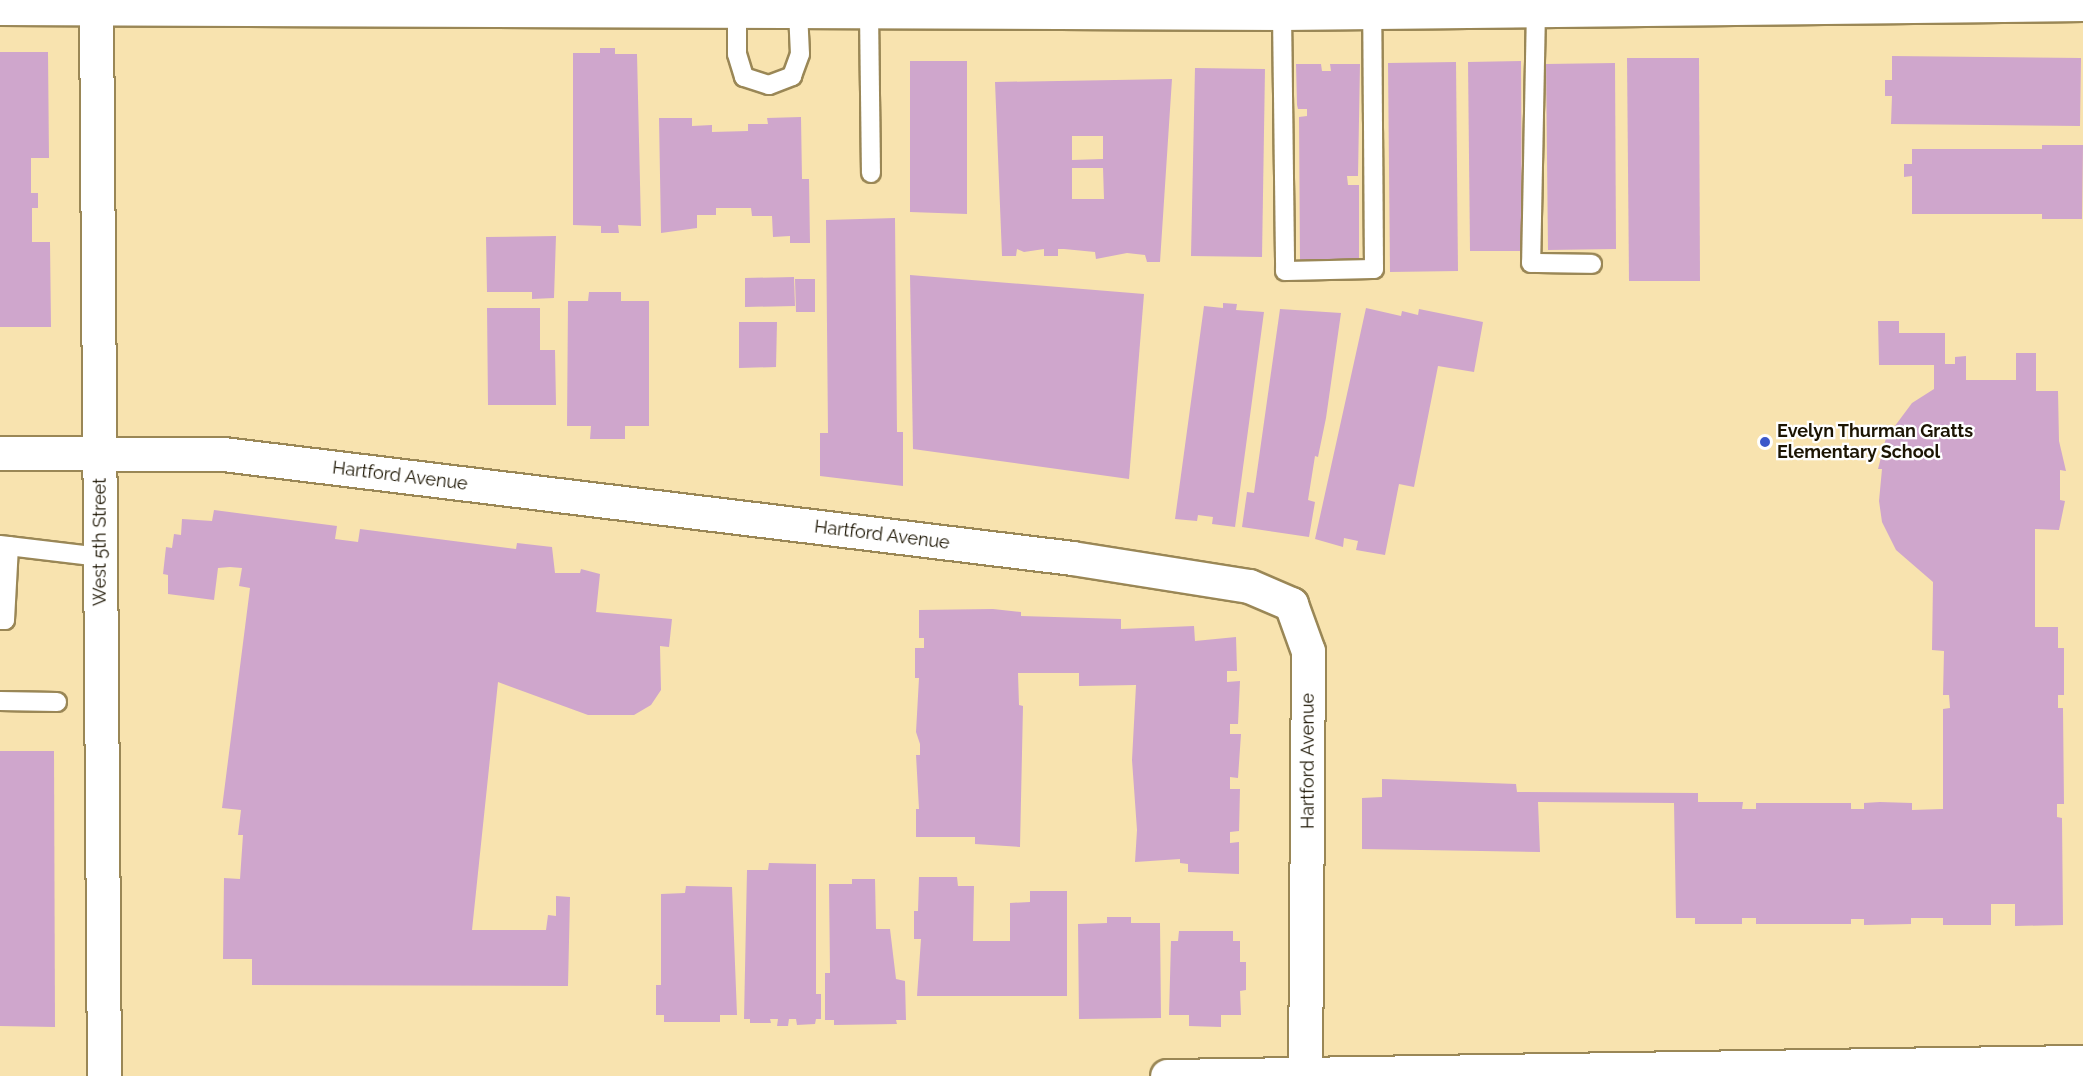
<!DOCTYPE html>
<html>
<head>
<meta charset="utf-8">
<style>
	body { margin:0 }
	#map { position:relative; width:2083px; height:1076px; overflow:hidden; background:#f8e3af; font-family:Raleway,sans-serif }
	div>[style] { position:absolute }
	.building>* { inset:0; background:#cfa6cc }
	.roads { filter:drop-shadow(2px 0 #9a8756) drop-shadow(-2px 0 #9a8756) drop-shadow(0 2px #9a8756) drop-shadow(0 -2px #9a8756) }
	.service>* { height:18px; margin:-9px; padding:0 9px; transform-origin:9px; border-radius:9px; background:#fff }
	.minor>* { height:33px; margin:-16.5px; padding:0 16.5px; transform-origin:16.5px; border-radius:16.5px; background:#fff }
	.dots>* { width:16px; height:16px; translate:-50% -50%; box-sizing:border-box; border:3px solid #fff; border-radius:50% }
	span { translate:-50% -50%; white-space:nowrap; text-align:center; line-height:1.15; -webkit-text-stroke:4.5px #fff; paint-order:stroke }
	.poi-label { font-size:18px; color:#1c1503; font-weight:700 }
	.left { translate:0 -50%; text-align:left }
	.street-label { font-size:18px; color:#1c1503 }
</style>
</head>
<body>
<div id="map">
	<div class="building">
		<i style="clip-path:polygon(600px 48px,615px 48px,615px 54px,637px 54px,641px 226px,618px 225px,619px 233px,601px 233px,601px 226px,573px 225px,573px 53px,600px 53px)"></i>
		<i style="clip-path:polygon(0 52px,48px 52px,49px 158px,31px 158px,31px 193px,38px 193px,38px 208px,32px 208px,32px 242px,50px 242px,51px 327px,0 327px)"></i>
		<i style="clip-path:polygon(1892px 56px,2081px 58px,2080px 126px,1891px 124px,1892px 96px,1885px 96px,1885px 80px,1892px 80px)"></i>
		<i style="clip-path:polygon(1627px 58px,1699px 58px,1700px 281px,1629px 281px)"></i>
		<i style="clip-path:polygon(910px 61px,967px 61px,967px 214px,910px 212px)"></i>
		<i style="clip-path:polygon(1521px 61px,1522px 251px,1470px 251px,1468px 62px)"></i>
		<i style="clip-path:polygon(1456px 62px,1458px 271px,1390px 272px,1388px 63px)"></i>
		<i style="clip-path:polygon(1615px 63px,1616px 249px,1548px 250px,1546px 64px)"></i>
		<i style="clip-path:polygon(1296px 64px,1321px 64px,1322px 71px,1331px 71px,1330px 64px,1360px 64px,1358px 176px,1347px 176px,1348px 185px,1359px 185px,1359px 261px,1300px 261px,1299px 117px,1307px 116px,1307px 109px,1298px 109px,1297px 105px)"></i>
		<i style="clip-path:polygon(1195px 68px,1265px 69px,1262px 257px,1191px 256px)"></i>
		<i style="clip-path:polygon(evenodd,1172px 79px,1160px 262px,1147px 262px,1145px 255px,1127px 253px,1096px 259px,1095px 252px,1064px 249px,1058px 249px,1058px 256px,1044px 256px,1044px 249px,1024px 252px,1017px 249px,1016px 256px,1002px 256px,995px 82px,1172px 79px,1072px 136px,1103px 136px,1103px 159px,1072px 160px,1072px 136px,1172px 79px,1072px 168px,1103px 168px,1104px 199px,1072px 199px,1072px 168px)"></i>
		<i style="clip-path:polygon(801px 117px,802px 179px,809px 179px,810px 243px,790px 243px,790px 236px,773px 237px,772px 216px,752px 216px,751px 208px,716px 208px,716px 215px,697px 215px,697px 228px,661px 233px,659px 118px,692px 118px,692px 126px,712px 125px,712px 132px,748px 131px,748px 124px,768px 124px,767px 118px)"></i>
		<i style="clip-path:polygon(2042px 145px,2083px 145px,2082px 219px,2042px 219px,2042px 214px,1912px 214px,1912px 176px,1904px 177px,1904px 164px,1912px 164px,1912px 149px,2042px 149px)"></i>
		<i style="clip-path:polygon(895px 218px,897px 432px,903px 432px,903px 486px,820px 476px,820px 433px,828px 433px,826px 220px)"></i>
		<i style="clip-path:polygon(556px 236px,554px 298px,532px 299px,532px 292px,487px 292px,486px 237px)"></i>
		<i style="clip-path:polygon(910px 275px,1144px 294px,1129px 479px,913px 449px)"></i>
		<i style="clip-path:polygon(794px 277px,795px 306px,745px 307px,745px 278px)"></i>
		<i style="clip-path:polygon(795px 279px,815px 279px,815px 312px,796px 312px)"></i>
		<i style="clip-path:polygon(589px 292px,621px 292px,621px 301px,649px 301px,649px 426px,625px 426px,625px 439px,590px 439px,591px 426px,567px 426px,568px 301px,588px 301px)"></i>
		<i style="clip-path:polygon(1223px 303px,1237px 304px,1236px 310px,1264px 312px,1235px 527px,1212px 524px,1213px 517px,1198px 515px,1197px 521px,1175px 519px,1204px 306px,1223px 308px)"></i>
		<i style="clip-path:polygon(487px 308px,540px 308px,540px 350px,555px 350px,556px 405px,488px 405px)"></i>
		<i style="clip-path:polygon(1366px 308px,1401px 316px,1402px 311px,1418px 315px,1419px 309px,1483px 322px,1474px 372px,1438px 366px,1414px 487px,1399px 484px,1385px 555px,1356px 550px,1358px 541px,1344px 538px,1343px 547px,1315px 539px)"></i>
		<i style="clip-path:polygon(1280px 309px,1341px 313px,1326px 418px,1318px 457px,1315px 456px,1308px 500px,1315px 502px,1309px 537px,1242px 527px,1247px 492px,1254px 493px)"></i>
		<i style="clip-path:polygon(1878px 321px,1899px 321px,1899px 333px,1945px 333px,1945px 364px,1955px 364px,1955px 357px,1966px 356px,1966px 380px,2016px 380px,2016px 353px,2036px 353px,2036px 391px,2058px 391px,2059px 441px,2066px 471px,2060px 470px,2060px 500px,2065px 501px,2059px 530px,2035px 529px,2035px 627px,2058px 627px,2058px 648px,2064px 648px,2064px 695px,2058px 695px,2058px 708px,2063px 708px,2064px 804px,2057px 804px,2057px 817px,2062px 818px,2063px 925px,2015px 926px,2015px 904px,1991px 904px,1991px 925px,1943px 925px,1943px 918px,1911px 918px,1911px 924px,1864px 925px,1864px 919px,1851px 919px,1851px 924px,1756px 924px,1756px 918px,1742px 918px,1742px 924px,1695px 924px,1695px 918px,1676px 918px,1674px 803px,1538px 802px,1540px 852px,1362px 849px,1362px 798px,1382px 797px,1382px 779px,1516px 784px,1517px 792px,1698px 793px,1698px 802px,1743px 802px,1742px 809px,1756px 809px,1756px 803px,1851px 803px,1851px 809px,1864px 809px,1864px 803px,1880px 802px,1912px 803px,1912px 810px,1943px 809px,1943px 709px,1950px 708px,1949px 695px,1943px 695px,1944px 651px,1932px 650px,1933px 582px,1896px 550px,1882px 522px,1879px 501px,1882px 469px,1878px 469px,1886px 438px,1912px 403px,1934px 389px,1934px 365px,1879px 365px)"></i>
		<i style="clip-path:polygon(739px 322px,777px 322px,776px 367px,739px 368px)"></i>
		<i style="clip-path:polygon(214px 510px,337px 526px,335px 539px,358px 542px,360px 529px,516px 549px,517px 543px,552px 547px,555px 573px,580px 573px,581px 569px,600px 574px,596px 612px,672px 619px,669px 647px,660px 646px,661px 690px,651px 705px,634px 715px,588px 715px,498px 682px,472px 930px,546px 930px,548px 915px,556px 916px,556px 896px,570px 897px,568px 986px,252px 985px,252px 959px,223px 959px,224px 878px,240px 879px,243px 835px,238px 835px,241px 810px,222px 808px,250px 588px,239px 586px,242px 568px,230px 567px,218px 568px,214px 600px,168px 594px,168px 575px,163px 574px,166px 547px,172px 548px,174px 534px,181px 535px,182px 519px,212px 521px)"></i>
		<i style="clip-path:polygon(993px 609px,1021px 612px,1021px 616px,1121px 619px,1121px 629px,1194px 626px,1195px 641px,1236px 637px,1237px 671px,1227px 671px,1227px 682px,1240px 681px,1238px 724px,1230px 724px,1230px 734px,1241px 734px,1238px 778px,1230px 777px,1230px 789px,1240px 789px,1239px 831px,1230px 832px,1230px 843px,1239px 842px,1239px 874px,1188px 872px,1188px 864px,1180px 863px,1180px 859px,1135px 862px,1137px 830px,1132px 760px,1136px 685px,1079px 686px,1079px 673px,1018px 673px,1019px 705px,1023px 706px,1020px 847px,975px 844px,975px 837px,916px 837px,916px 809px,919px 809px,916px 755px,920px 755px,920px 744px,916px 732px,919px 678px,915px 678px,915px 648px,924px 648px,924px 638px,919px 638px,919px 610px)"></i>
		<i style="clip-path:polygon(0 751px,54px 751px,55px 1027px,0 1026px)"></i>
		<i style="clip-path:polygon(769px 863px,816px 864px,816px 994px,821px 994px,821px 1019px,816px 1019px,815px 1024px,797px 1025px,796px 1019px,789px 1019px,788px 1026px,777px 1026px,778px 1019px,770px 1019px,771px 1023px,750px 1023px,750px 1019px,744px 1019px,747px 870px,768px 870px)"></i>
		<i style="clip-path:polygon(919px 877px,957px 877px,958px 886px,974px 886px,973px 941px,1010px 941px,1010px 903px,1030px 902px,1030px 891px,1067px 891px,1067px 996px,917px 996px,921px 939px,914px 939px,914px 911px,918px 911px)"></i>
		<i style="clip-path:polygon(852px 879px,875px 879px,876px 929px,890px 929px,896px 979px,905px 981px,906px 1020px,896px 1020px,897px 1024px,834px 1025px,834px 1020px,825px 1020px,825px 973px,830px 973px,829px 884px,852px 884px)"></i>
		<i style="clip-path:polygon(686px 886px,732px 887px,737px 1015px,720px 1015px,720px 1022px,664px 1022px,664px 1015px,656px 1015px,656px 985px,661px 985px,661px 894px,685px 893px)"></i>
		<i style="clip-path:polygon(1107px 917px,1131px 917px,1131px 923px,1160px 923px,1161px 1018px,1079px 1019px,1078px 924px,1107px 923px)"></i>
		<i style="clip-path:polygon(1179px 931px,1233px 931px,1233px 941px,1240px 941px,1240px 962px,1246px 962px,1246px 990px,1240px 991px,1241px 1015px,1221px 1015px,1221px 1027px,1189px 1026px,1189px 1015px,1169px 1015px,1171px 941px,1178px 941px)"></i>
	</div>
	<div class="roads">
		<div class="service">
			<i style="left:1536px;top:9px;width:254px;rotate:91.1deg"></i>
			<i style="left:1531px;top:263px;width:61px;rotate:0.9deg"></i>
			<i style="left:737px;top:11px;width:43px;rotate:90deg"></i>
			<i style="left:737px;top:54px;width:24px;rotate:73deg"></i>
			<i style="left:744px;top:77px;width:26px;rotate:18deg"></i>
			<i style="left:769px;top:85px;width:25px;rotate:-21deg"></i>
			<i style="left:792px;top:76px;width:23px;rotate:-70deg"></i>
			<i style="left:800px;top:54px;width:43px;rotate:-92.7deg"></i>
			<i style="left:869px;top:11px;width:162px;rotate:89.3deg"></i>
			<i style="left:1282px;top:13px;width:258px;rotate:89.3deg"></i>
			<i style="left:1285px;top:271px;width:89px;rotate:-1.3deg"></i>
			<i style="left:1374px;top:269px;width:257px;rotate:-90.4deg"></i>
			<i style="left:0;top:545px;width:101px;rotate:6.8deg"></i>
			<i style="left:0;top:620px;width:5px"></i>
			<i style="left:5px;top:620px;width:74px;rotate:-86.9deg"></i>
			<i style="left:0;top:701px;width:57px;rotate:1deg"></i>
		</div>
		<div class="minor">
			<i style="left:0;top:8px;width:1282px;rotate:0.22deg"></i>
			<i style="left:1282px;top:13px;width:801px;rotate:-0.64deg"></i>
			<i style="left:96px;top:9px;width:1067px;rotate:89.57deg"></i>
			<i style="left:0;top:453px;width:223px;rotate:0.3deg"></i>
			<i style="left:223px;top:454px;width:855px;rotate:6.98deg"></i>
			<i style="left:1072px;top:558px;width:179px;rotate:9deg"></i>
			<i style="left:1249px;top:586px;width:46px;rotate:23.2deg"></i>
			<i style="left:1291px;top:604px;width:50px;rotate:70.1deg"></i>
			<i style="left:1308px;top:651px;width:421px;rotate:90.4deg"></i>
			<i style="left:1167px;top:1076px;width:916px;rotate:-0.88deg"></i>
		</div>
	</div>
	<div class="dots">
		<i style="left:1765px;top:442px;background:#3b58ca"></i>
	</div>
	<div class="poi-label">
		<span class="left" style="left:1777px;top:442px">Evelyn Thurman Gratts<br>Elementary School</span>
	</div>
	<div class="street-label">
		<span style="left:400px;top:476px;rotate:7deg">Hartford Avenue</span>
		<span style="left:882px;top:535px;rotate:7deg">Hartford Avenue</span>
		<span style="left:100px;top:542px;rotate:-90deg">West 5th Street</span>
		<span style="left:1308px;top:761px;rotate:-90deg">Hartford Avenue</span>
	</div>
</div>
</body>
</html>
